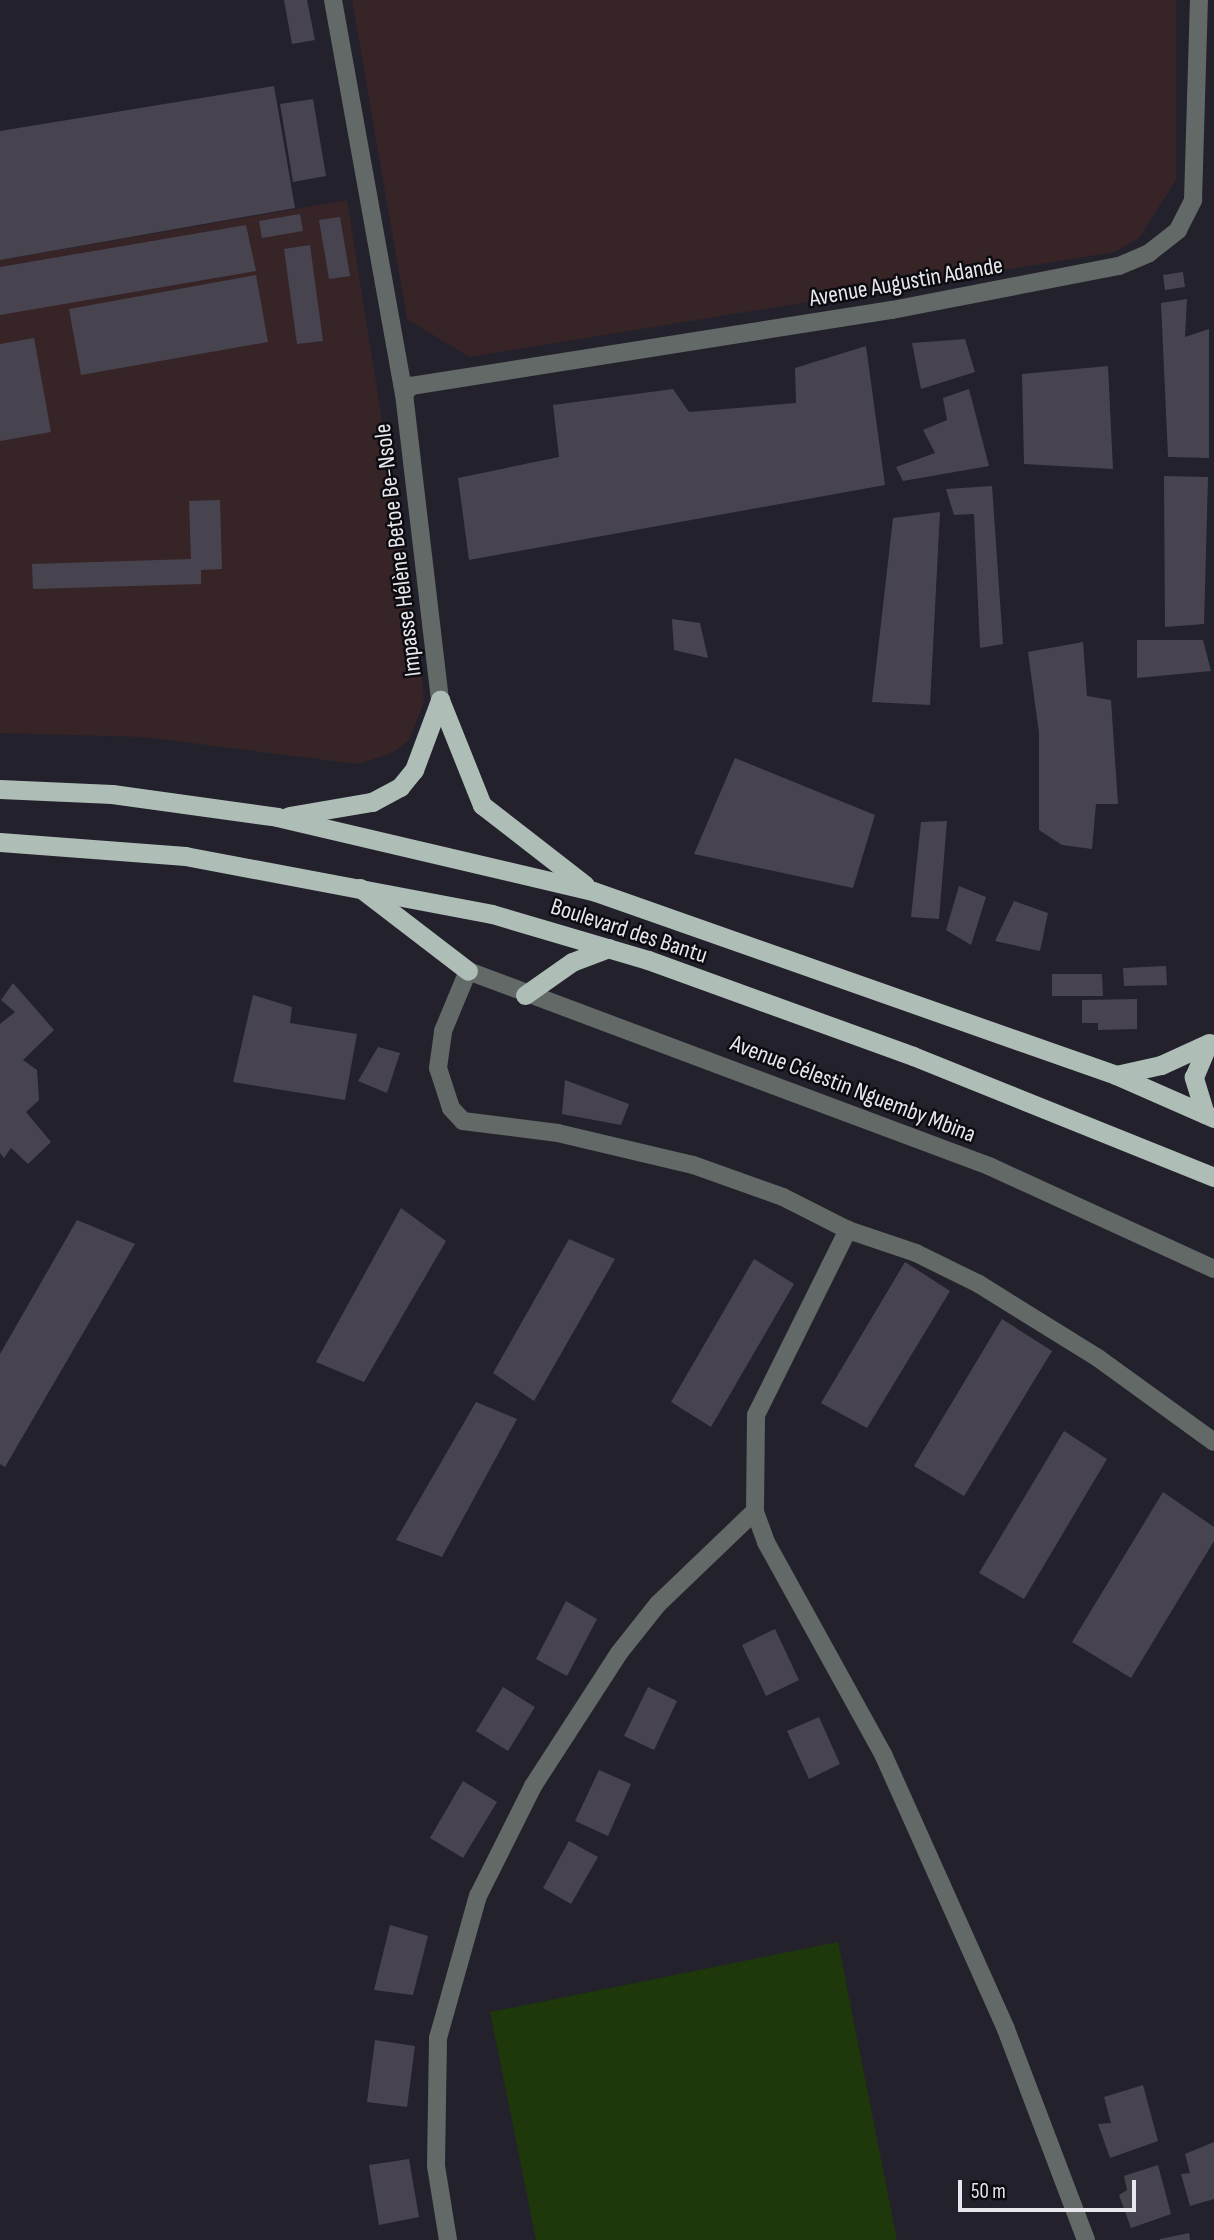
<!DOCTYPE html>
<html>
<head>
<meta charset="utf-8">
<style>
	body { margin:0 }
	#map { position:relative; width:1214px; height:2240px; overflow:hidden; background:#23212c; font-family:"Sofia Sans Condensed",sans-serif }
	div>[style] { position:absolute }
	.industrial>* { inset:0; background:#372427 }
	.green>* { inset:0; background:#1e380b }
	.building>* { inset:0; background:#474450 }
	.minor>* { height:18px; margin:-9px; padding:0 9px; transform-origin:9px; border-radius:9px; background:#626966 }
	.tertiary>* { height:18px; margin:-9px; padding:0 9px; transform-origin:9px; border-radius:9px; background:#626966 }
	.trunk>* { height:19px; margin:-9.5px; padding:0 9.5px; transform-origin:9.5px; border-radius:9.5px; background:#aebdb6 }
	span { translate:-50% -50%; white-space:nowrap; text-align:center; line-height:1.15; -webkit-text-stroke:5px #0c0b10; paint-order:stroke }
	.street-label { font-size:24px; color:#e8e7ee }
	.scale { position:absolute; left:958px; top:2180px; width:178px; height:32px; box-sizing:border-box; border:4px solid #e8e7ee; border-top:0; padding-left:9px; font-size:21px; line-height:24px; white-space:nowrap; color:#e8e7ee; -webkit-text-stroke:5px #0c0b10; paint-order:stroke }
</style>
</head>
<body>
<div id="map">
	<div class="industrial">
		<i style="clip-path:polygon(352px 0,1176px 0,1176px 180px,1139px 238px,1115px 252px,469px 357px,407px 319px)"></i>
		<i style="clip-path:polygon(347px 200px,421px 667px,424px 702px,409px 740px,393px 753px,358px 764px,144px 737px,0 733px,0 260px)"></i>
	</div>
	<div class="green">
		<i style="clip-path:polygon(838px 1942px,897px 2240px,536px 2240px,490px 2012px)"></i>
	</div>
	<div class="building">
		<i style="clip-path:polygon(284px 0,307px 0,315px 40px,292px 44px)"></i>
		<i style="clip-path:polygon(274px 86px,295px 208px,0 260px,0 131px)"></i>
		<i style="clip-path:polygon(313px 99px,326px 176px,293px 182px,280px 104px)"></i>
		<i style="clip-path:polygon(300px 214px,303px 231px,262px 238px,259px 221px)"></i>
		<i style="clip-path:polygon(340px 217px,350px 276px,329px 279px,319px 220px)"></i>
		<i style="clip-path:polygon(246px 225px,256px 271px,0 315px,0 267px)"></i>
		<i style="clip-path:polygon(310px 245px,323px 341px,297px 344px,284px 249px)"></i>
		<i style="clip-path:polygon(1183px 272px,1185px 287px,1165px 290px,1163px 275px)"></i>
		<i style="clip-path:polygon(256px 275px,268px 342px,81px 375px,69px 309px)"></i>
		<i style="clip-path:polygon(1187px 299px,1185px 337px,1209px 329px,1209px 458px,1168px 457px,1161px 303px)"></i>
		<i style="clip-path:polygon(34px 338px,51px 432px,0 441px,0 344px)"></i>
		<i style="clip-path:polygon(965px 339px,975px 372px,921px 389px,912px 343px)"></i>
		<i style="clip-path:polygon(866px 346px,885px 485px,469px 560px,458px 478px,559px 457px,553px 405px,673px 389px,689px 412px,796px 403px,795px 368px)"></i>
		<i style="clip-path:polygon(1108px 366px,1113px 469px,1024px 464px,1022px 374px)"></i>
		<i style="clip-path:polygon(969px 389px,989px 466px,903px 481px,896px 467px,935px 453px,923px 430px,947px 420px,943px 398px)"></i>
		<i style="clip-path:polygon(1164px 476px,1208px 477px,1204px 624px,1165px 627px)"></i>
		<i style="clip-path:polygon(992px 486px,1003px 644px,980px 648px,974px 514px,954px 515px,946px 489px)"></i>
		<i style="clip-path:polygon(220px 500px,222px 569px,201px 570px,201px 584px,33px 589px,32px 564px,191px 559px,189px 501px)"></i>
		<i style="clip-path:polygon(940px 512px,930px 705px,872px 702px,893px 518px)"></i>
		<i style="clip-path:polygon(672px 619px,700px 623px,708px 658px,674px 650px)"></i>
		<i style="clip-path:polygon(1137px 640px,1203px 640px,1211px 671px,1137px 678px)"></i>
		<i style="clip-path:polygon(1083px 642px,1087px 696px,1111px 700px,1118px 804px,1096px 804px,1092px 849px,1062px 845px,1039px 830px,1039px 733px,1028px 652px)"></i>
		<i style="clip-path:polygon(735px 758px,875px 815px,853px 888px,694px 854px)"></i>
		<i style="clip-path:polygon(947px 821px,939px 919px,911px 917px,921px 822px)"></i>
		<i style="clip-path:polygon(959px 886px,986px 897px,971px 945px,946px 930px)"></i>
		<i style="clip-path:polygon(1014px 901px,1048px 913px,1040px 951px,995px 941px)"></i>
		<i style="clip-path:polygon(1166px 966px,1167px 985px,1124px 986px,1123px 968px)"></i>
		<i style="clip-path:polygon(1052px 974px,1102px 974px,1103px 996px,1052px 996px)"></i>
		<i style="clip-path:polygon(13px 983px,54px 1030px,23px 1060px,37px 1070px,39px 1100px,26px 1112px,51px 1142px,28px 1164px,11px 1148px,4px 1158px,0 1153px,0 1024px,15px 1012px,1px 1000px)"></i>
		<i style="clip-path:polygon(253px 995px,292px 1007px,290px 1023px,357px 1034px,345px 1100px,233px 1082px)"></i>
		<i style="clip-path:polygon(1137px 999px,1137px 1029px,1098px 1030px,1098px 1023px,1082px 1023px,1082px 1000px)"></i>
		<i style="clip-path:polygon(378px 1047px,400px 1053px,387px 1093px,358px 1081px)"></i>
		<i style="clip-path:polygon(565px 1080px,629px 1104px,621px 1125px,562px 1114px)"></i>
		<i style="clip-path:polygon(401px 1208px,446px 1241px,364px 1382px,316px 1362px)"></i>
		<i style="clip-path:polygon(77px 1220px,135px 1244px,5px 1467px,0 1464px,0 1354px)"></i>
		<i style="clip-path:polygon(569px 1239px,615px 1259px,534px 1401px,493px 1373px)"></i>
		<i style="clip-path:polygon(754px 1259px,794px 1284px,711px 1427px,671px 1402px)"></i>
		<i style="clip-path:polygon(905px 1262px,950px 1291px,867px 1428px,821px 1403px)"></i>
		<i style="clip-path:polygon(1002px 1319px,1052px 1351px,964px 1496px,914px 1466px)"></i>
		<i style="clip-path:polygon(476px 1402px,517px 1419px,442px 1557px,396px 1540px)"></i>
		<i style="clip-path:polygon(1064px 1431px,1107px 1459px,1024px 1599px,979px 1573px)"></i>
		<i style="clip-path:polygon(1163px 1492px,1214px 1527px,1214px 1541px,1131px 1678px,1072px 1642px)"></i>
		<i style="clip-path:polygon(566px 1601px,597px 1619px,567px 1676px,536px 1659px)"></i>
		<i style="clip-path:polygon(775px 1629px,799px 1680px,766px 1696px,742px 1645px)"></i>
		<i style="clip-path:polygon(503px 1687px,535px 1707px,508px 1751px,476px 1731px)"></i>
		<i style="clip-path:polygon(648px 1687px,677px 1701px,654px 1750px,624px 1736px)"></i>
		<i style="clip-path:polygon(819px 1717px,840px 1764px,809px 1779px,787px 1731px)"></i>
		<i style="clip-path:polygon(599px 1770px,631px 1784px,608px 1836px,575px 1821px)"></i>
		<i style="clip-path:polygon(463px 1781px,497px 1802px,463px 1858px,430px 1838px)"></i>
		<i style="clip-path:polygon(569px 1841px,598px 1857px,571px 1904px,543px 1888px)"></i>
		<i style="clip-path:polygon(390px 1925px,428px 1936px,413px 1995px,374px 1990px)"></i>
		<i style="clip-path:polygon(375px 2040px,415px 2046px,407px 2107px,367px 2102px)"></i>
		<i style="clip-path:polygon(1143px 2085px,1158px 2141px,1110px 2158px,1098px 2124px,1111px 2123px,1104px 2097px)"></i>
		<i style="clip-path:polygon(1214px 2142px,1214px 2199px,1190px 2206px,1181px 2174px,1190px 2173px,1185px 2154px)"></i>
		<i style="clip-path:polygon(409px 2159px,419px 2217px,379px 2225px,369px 2165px)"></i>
		<i style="clip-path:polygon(1158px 2165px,1171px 2214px,1131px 2228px,1119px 2195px,1127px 2190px,1124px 2176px)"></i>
		<i style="clip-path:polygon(1189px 2233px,1190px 2240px,1160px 2240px,1160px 2239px)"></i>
	</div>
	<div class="minor">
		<i style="left:333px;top:0;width:400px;rotate:79.8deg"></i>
		<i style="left:848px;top:1230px;width:72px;rotate:18.7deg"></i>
		<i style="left:916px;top:1253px;width:70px;rotate:26.2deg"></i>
		<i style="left:979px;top:1284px;width:140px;rotate:31.9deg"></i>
		<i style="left:1098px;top:1358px;width:143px;rotate:35.9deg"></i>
		<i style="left:448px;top:2240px;width:75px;rotate:-99.2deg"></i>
		<i style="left:436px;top:2166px;width:128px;rotate:-89.1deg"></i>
		<i style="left:438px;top:2038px;width:148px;rotate:-74.3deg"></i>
		<i style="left:478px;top:1896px;width:123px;rotate:-63.4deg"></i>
		<i style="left:533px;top:1786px;width:158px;rotate:-57.1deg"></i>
		<i style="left:619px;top:1653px;width:63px;rotate:-51.5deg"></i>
		<i style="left:658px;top:1604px;width:134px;rotate:-43.8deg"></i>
		<i style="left:1086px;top:2240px;width:226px;rotate:-110.8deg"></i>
		<i style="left:1006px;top:2029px;width:299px;rotate:-114.1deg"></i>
		<i style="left:884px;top:1756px;width:244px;rotate:-118.9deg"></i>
		<i style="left:766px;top:1542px;width:33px;rotate:-110deg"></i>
		<i style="left:755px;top:1511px;width:96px;rotate:-89.4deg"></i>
		<i style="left:756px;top:1415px;width:207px;rotate:-63.6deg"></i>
		<i style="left:848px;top:1230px;width:73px;rotate:-153.1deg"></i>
		<i style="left:783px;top:1197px;width:96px;rotate:-160.4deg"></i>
		<i style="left:693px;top:1165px;width:139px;rotate:-166.7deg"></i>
		<i style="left:558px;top:1133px;width:96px;rotate:-172.8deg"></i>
		<i style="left:463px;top:1121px;width:18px;rotate:-133deg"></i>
		<i style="left:451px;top:1108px;width:42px;rotate:-108deg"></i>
		<i style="left:438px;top:1068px;width:37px;rotate:-82deg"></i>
		<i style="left:443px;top:1031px;width:65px;rotate:-67.4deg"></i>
		<i style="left:468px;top:971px;width:556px;rotate:20.52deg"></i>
		<i style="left:989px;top:1166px;width:247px;rotate:24.6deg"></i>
	</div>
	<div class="tertiary">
		<i style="left:440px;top:700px;width:308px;rotate:-96.7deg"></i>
		<i style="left:404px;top:394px;width:11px;rotate:-49deg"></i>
		<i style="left:411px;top:386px;width:487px;rotate:-9deg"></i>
		<i style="left:892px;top:310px;width:231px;rotate:-11deg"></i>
		<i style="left:1119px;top:266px;width:33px;rotate:-23deg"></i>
		<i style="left:1149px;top:253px;width:37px;rotate:-38deg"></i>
		<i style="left:1178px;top:230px;width:34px;rotate:-63deg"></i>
		<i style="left:1193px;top:200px;width:200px;rotate:-88.3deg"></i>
	</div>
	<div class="trunk">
		<i style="left:440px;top:700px;width:113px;rotate:68.2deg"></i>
		<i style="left:482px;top:805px;width:130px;rotate:37.8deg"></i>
		<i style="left:0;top:789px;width:112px;rotate:2.6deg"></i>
		<i style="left:112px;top:794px;width:167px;rotate:7.9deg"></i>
		<i style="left:277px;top:817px;width:325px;rotate:13.2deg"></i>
		<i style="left:593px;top:891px;width:554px;rotate:19.38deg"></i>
		<i style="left:1116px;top:1075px;width:107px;rotate:23.7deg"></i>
		<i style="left:289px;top:816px;width:84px;rotate:-9.6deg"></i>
		<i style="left:372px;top:802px;width:32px;rotate:-28deg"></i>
		<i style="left:400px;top:787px;width:22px;rotate:-51deg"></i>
		<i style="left:414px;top:770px;width:75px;rotate:-69.6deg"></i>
		<i style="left:0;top:842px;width:186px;rotate:4.3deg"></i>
		<i style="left:185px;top:856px;width:312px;rotate:10.7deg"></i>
		<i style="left:492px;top:914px;width:163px;rotate:16.4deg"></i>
		<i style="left:648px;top:960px;width:282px;rotate:19.9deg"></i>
		<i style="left:913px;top:1056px;width:324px;rotate:21.9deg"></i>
		<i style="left:360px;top:888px;width:136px;rotate:37.5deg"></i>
		<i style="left:525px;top:995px;width:57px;rotate:-35.1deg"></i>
		<i style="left:572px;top:962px;width:39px;rotate:-21deg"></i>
		<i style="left:1116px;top:1075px;width:46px;rotate:-12.5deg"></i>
		<i style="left:1161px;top:1065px;width:53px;rotate:-24.6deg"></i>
		<i style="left:1205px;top:1114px;width:39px;rotate:-107deg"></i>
		<i style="left:1194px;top:1077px;width:36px;rotate:-67deg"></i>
	</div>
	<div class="street-label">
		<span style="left:906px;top:282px;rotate:-10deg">Avenue Augustin Adande</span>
		<span style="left:398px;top:550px;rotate:-97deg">Impasse Hélène Betoe Be-Nsole</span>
		<span style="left:629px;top:931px;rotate:18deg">Boulevard des Bantu</span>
		<span style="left:853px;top:1089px;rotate:21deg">Avenue Célestin Nguemby Mbina</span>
	</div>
	<div class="scale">50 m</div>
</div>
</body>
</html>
